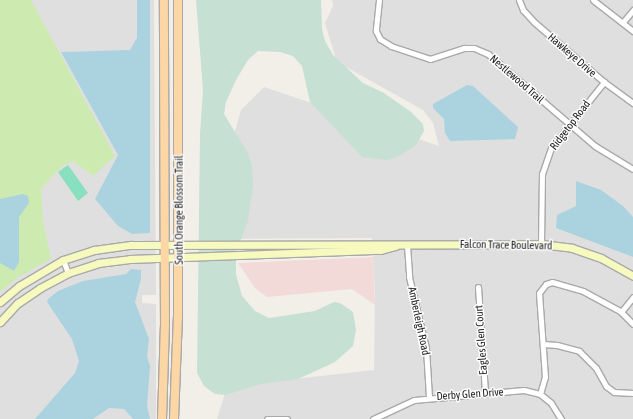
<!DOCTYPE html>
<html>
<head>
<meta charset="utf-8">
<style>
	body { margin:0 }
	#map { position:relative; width:633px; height:419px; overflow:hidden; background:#f2efe9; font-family:"Asap Condensed",sans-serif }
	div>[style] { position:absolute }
	.residential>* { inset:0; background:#e0dfdf }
	.commercial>* { inset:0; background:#f2dad9 }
	.grass>* { inset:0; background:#cdebb0 }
	.wetland>* { inset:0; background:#c6e0d4 }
	.pitch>* { inset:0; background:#88e0be }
	.water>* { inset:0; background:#aad3df }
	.roads { filter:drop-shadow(1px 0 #a9a9a9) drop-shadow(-1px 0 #a9a9a9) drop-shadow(0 1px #a9a9a9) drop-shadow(0 -1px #a9a9a9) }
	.street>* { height:5px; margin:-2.5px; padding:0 2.5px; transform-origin:2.5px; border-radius:2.5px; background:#fff }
	.secondary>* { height:7px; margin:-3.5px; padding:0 3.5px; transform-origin:3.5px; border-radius:3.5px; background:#f7fabf }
	.primary>* { height:8px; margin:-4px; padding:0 4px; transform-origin:4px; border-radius:4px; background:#fcd6a4 }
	span { translate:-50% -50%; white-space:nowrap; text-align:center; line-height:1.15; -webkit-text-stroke:3px #fff; paint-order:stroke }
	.street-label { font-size:11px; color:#222 }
</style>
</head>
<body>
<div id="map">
	<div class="residential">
		<i style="clip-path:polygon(0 0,154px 0,156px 295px,142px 295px,142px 303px,156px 304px,156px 419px,0 419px)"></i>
		<i style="clip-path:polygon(332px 0,633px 0,633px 419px,217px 419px,225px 393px,258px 383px,374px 370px,375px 293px,372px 238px,232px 239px,235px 131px,241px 110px,264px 87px,439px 146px,433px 123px,423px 110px,337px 62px,325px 23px,333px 6px)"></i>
	</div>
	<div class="commercial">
		<i style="clip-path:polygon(373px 257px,375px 305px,352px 289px,267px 297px,255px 288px,238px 263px)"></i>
	</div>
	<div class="grass">
		<i style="clip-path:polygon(0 0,31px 0,115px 156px,93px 176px,73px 161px,62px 166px,41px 189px,43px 221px,51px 259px,17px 278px,0 292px)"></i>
	</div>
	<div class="wetland">
		<i style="clip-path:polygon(196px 0,321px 0,322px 29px,325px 41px,333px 55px,363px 83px,384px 93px,411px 112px,423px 124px,424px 131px,416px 145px,399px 156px,387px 160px,362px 157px,310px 102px,302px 66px,293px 56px,280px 52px,258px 51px,248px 60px,236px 80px,226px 102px,224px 114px,248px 153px,252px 166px,253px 185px,248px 221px,236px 253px,236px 274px,242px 296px,255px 311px,269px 318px,315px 311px,334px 302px,340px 303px,353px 312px,356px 330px,353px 346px,335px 362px,298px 379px,261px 384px,226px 395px,215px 394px,204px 386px,197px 373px,200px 134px,203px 90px)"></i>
	</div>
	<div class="pitch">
		<i style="clip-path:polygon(68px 165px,88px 193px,78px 201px,58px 172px)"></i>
	</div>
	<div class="water">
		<i style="clip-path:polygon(137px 0,150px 0,150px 233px,132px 234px,118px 226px,95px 199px,118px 155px,61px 52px,130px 50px,137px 38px)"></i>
		<i style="clip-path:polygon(467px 85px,473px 86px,518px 127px,515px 139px,450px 141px,445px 133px,444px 119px,433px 108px,433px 104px)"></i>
		<i style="clip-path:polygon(576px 181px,601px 190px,623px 206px,633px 217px,633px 257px,556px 228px,557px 215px,576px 206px)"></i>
		<i style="clip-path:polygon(23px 194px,28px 196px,29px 203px,19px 217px,19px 262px,14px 271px,0 263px,0 199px)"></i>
		<i style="clip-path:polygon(131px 269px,141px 270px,141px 279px,135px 302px,149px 339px,147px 356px,150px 366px,147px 406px,150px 419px,133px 419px,124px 409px,109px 408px,93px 419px,35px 419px,75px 373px,79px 361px,72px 339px,47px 302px,48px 299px,58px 291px,83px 281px,126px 274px)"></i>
	</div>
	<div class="roads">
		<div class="street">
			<i style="left:379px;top:0;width:31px;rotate:96deg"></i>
			<i style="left:376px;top:31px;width:9px;rotate:63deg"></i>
			<i style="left:380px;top:39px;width:13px;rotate:32deg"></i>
			<i style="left:391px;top:46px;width:41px;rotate:18.4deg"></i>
			<i style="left:430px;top:59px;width:36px;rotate:-18deg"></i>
			<i style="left:464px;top:48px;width:10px"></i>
			<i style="left:474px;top:48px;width:15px;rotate:23deg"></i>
			<i style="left:488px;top:54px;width:141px;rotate:40.7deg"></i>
			<i style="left:595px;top:146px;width:44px;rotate:31.2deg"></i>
			<i style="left:519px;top:0;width:11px;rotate:68deg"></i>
			<i style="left:523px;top:10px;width:16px;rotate:47deg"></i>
			<i style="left:534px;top:22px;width:92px;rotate:40.6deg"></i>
			<i style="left:604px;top:82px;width:36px;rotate:36deg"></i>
			<i style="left:593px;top:0;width:51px;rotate:37.8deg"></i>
			<i style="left:623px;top:22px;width:16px;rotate:-50deg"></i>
			<i style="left:541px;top:244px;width:70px;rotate:-89.2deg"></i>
			<i style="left:542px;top:174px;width:28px;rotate:-71deg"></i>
			<i style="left:551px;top:148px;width:85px;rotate:-51.2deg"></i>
			<i style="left:407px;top:245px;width:32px;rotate:86deg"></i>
			<i style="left:409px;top:277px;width:73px;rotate:76.5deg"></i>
			<i style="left:426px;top:348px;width:49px;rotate:86.5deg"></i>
			<i style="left:63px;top:260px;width:14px;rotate:69deg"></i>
			<i style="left:478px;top:287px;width:106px;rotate:86.2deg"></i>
			<i style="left:621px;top:312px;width:19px;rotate:-51deg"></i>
			<i style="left:543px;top:344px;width:14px;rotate:4deg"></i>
			<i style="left:557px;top:345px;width:23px;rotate:15deg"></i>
			<i style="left:579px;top:351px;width:24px;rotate:45deg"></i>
			<i style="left:596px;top:368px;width:21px;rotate:61deg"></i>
			<i style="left:606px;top:386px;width:10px;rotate:37deg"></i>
			<i style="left:614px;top:392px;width:19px;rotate:3deg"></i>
			<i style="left:540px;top:394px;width:18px;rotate:-74deg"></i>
			<i style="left:545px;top:377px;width:84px;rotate:-94.1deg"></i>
			<i style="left:539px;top:293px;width:11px;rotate:-52deg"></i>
			<i style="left:546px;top:284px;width:6px;rotate:-18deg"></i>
			<i style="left:552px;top:282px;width:32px;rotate:16deg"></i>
			<i style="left:583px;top:291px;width:42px;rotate:28.4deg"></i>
			<i style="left:620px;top:311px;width:18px;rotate:45deg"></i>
			<i style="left:267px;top:419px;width:20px"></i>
			<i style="left:373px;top:419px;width:45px;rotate:-24.9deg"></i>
			<i style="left:414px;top:400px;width:110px;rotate:-5.2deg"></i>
			<i style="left:524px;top:390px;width:16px;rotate:14deg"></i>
			<i style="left:540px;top:394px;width:14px;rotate:39deg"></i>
			<i style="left:551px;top:403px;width:19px;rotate:58deg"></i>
		</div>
		<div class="secondary">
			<i style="left:0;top:302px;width:25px;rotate:-40deg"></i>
			<i style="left:19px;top:286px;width:51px;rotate:-30.6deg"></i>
			<i style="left:63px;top:260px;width:33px;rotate:-18deg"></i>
			<i style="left:94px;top:250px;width:37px;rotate:-8deg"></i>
			<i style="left:131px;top:245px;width:410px;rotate:-0.1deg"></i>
			<i style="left:541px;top:244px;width:31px;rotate:7deg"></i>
			<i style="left:572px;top:248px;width:31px;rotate:19deg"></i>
			<i style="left:601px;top:258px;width:37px;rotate:29deg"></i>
			<i style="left:0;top:322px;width:26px;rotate:-47deg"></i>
			<i style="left:18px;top:303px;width:27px;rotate:-34deg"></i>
			<i style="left:40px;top:288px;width:32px;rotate:-28deg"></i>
			<i style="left:68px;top:273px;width:32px;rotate:-18deg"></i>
			<i style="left:98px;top:263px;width:32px;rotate:-7deg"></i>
			<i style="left:130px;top:259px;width:250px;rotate:-2.1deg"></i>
			<i style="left:380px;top:250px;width:16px;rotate:-15deg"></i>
		</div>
		<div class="primary">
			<i style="left:162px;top:419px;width:94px;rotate:-88.2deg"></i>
			<i style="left:165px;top:325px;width:325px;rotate:-90.2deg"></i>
			<i style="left:174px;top:419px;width:102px;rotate:-87.8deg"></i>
			<i style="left:178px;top:317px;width:317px;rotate:-90deg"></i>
		</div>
	</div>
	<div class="street-label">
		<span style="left:572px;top:55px;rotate:41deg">Hawkeye Drive</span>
		<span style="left:517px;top:79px;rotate:41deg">Nestlewood Trail</span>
		<span style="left:570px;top:125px;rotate:-53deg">Ridgetop Road</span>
		<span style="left:179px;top:210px;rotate:-90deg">South Orange Blossom Trail</span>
		<span style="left:506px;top:245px;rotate:1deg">Falcon Trace Boulevard</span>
		<span style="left:419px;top:321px;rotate:78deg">Amberleigh Road</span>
		<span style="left:481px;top:340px;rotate:-94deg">Eagles Glen Court</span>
		<span style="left:470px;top:394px;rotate:-4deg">Derby Glen Drive</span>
	</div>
</div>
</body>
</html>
